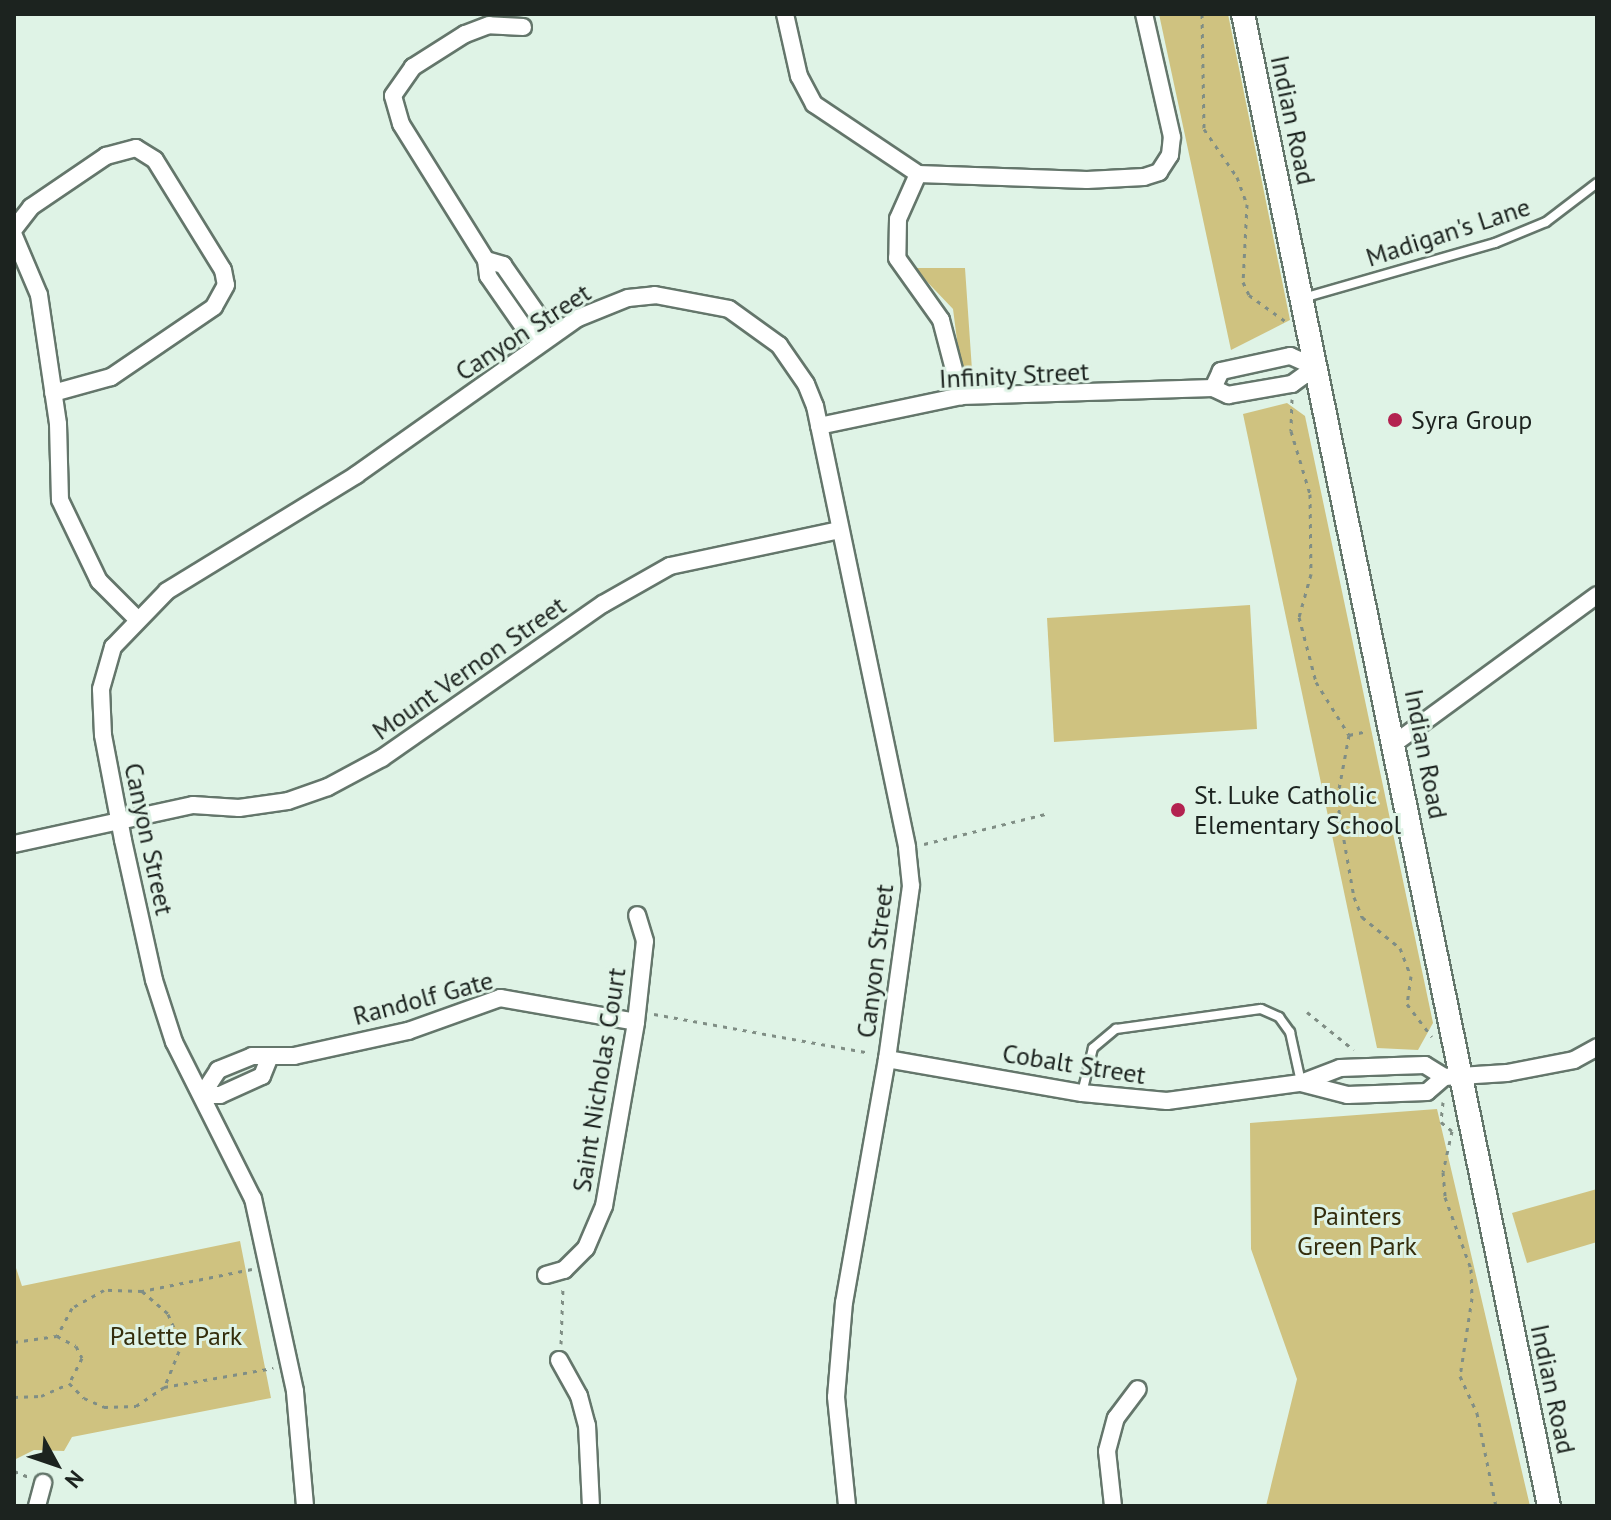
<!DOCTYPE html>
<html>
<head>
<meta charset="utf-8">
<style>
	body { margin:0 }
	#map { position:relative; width:1611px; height:1520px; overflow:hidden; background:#dff3e6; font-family:"PT Sans",sans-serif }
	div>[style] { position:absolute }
	.green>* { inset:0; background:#cfc280 }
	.path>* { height:3px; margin-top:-1.5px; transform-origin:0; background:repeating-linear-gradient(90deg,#808e85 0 4px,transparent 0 10px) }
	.roads { filter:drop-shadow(2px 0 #64766b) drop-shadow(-2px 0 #64766b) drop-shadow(0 2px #64766b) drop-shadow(0 -2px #64766b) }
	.lane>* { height:8px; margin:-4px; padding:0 4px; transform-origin:4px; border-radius:4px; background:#fff }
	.street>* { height:16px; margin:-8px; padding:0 8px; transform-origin:8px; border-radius:8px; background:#fff }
	.secondary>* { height:22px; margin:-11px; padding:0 11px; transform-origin:11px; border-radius:11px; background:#fff }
	.dots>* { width:22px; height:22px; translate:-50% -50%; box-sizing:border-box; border:4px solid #dff3e6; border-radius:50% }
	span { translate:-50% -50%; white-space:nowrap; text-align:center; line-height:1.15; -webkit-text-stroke:6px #dff3e6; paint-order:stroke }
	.street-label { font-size:26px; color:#1c231f }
	.poi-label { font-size:26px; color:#1c231f }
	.left { translate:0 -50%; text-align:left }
	.park-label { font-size:26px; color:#342d0c }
	.frame { position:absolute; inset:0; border:16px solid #1c231f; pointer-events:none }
	.north { position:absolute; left:16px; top:1424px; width:80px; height:80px; -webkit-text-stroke:6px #dff3e6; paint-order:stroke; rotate:130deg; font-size:22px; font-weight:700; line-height:32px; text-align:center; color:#1c231f }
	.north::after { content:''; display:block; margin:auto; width:28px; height:36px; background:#1c231f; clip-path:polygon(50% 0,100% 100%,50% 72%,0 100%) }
</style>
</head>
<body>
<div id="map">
	<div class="green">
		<i style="clip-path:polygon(1159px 14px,1228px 14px,1290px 320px,1231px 350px)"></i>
		<i style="clip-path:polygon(914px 268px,965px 268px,972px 370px,961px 371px,953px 309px)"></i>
		<i style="clip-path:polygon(1287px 403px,1305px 416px,1433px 1023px,1418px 1050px,1377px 1048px,1243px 414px)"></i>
		<i style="clip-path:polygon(1250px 605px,1257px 729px,1054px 742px,1047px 618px)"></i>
		<i style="clip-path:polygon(1437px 1109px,1530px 1506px,1266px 1506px,1297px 1379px,1251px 1249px,1250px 1123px)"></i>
		<i style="clip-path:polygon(1597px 1189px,1597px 1242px,1527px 1263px,1512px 1213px)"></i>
		<i style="clip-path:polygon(240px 1241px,271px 1398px,72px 1437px,64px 1451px,34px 1450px,14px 1460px,14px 1262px,22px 1286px)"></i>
	</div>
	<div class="path">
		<i style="left:1202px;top:14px;width:115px;rotate:89deg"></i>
		<i style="left:1204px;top:129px;width:58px;rotate:55.5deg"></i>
		<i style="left:1237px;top:177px;width:29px;rotate:70deg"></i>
		<i style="left:1247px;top:204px;width:78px;rotate:92.9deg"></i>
		<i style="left:1243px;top:282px;width:14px;rotate:65deg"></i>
		<i style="left:1249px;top:295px;width:44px;rotate:35.8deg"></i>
		<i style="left:1292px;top:399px;width:32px;rotate:92deg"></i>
		<i style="left:1291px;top:431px;width:66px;rotate:73.2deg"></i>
		<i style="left:1310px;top:494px;width:80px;rotate:89.3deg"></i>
		<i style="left:1311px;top:574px;width:45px;rotate:105.6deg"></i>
		<i style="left:1299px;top:617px;width:67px;rotate:75.3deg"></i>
		<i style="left:1316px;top:682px;width:62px;rotate:58.1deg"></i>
		<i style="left:1349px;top:735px;width:66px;rotate:100.5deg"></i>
		<i style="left:1337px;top:800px;width:98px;rotate:80.1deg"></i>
		<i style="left:1354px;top:897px;width:22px;rotate:68deg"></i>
		<i style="left:1362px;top:917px;width:49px;rotate:39.2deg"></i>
		<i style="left:1400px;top:948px;width:30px;rotate:69deg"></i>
		<i style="left:1411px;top:976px;width:28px;rotate:98deg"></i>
		<i style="left:1407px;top:1004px;width:41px;rotate:52.9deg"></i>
		<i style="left:1349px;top:735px;width:19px;rotate:-12deg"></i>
		<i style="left:924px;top:844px;width:125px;rotate:-13.9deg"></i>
		<i style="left:1307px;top:1012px;width:60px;rotate:39deg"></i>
		<i style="left:654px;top:1014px;width:219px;rotate:10.2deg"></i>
		<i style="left:1443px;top:1102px;width:20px;rotate:96deg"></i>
		<i style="left:1441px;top:1122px;width:14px;rotate:39deg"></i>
		<i style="left:1452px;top:1131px;width:42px;rotate:102.4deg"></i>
		<i style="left:1443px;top:1172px;width:25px;rotate:85deg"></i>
		<i style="left:1445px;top:1197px;width:77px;rotate:70.1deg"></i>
		<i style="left:1471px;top:1269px;width:29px;rotate:88deg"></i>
		<i style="left:1472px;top:1298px;width:79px;rotate:98.7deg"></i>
		<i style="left:1460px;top:1376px;width:41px;rotate:65.3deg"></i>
		<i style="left:1477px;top:1413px;width:95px;rotate:78.5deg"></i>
		<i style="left:252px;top:1269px;width:112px;rotate:168.7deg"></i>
		<i style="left:142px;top:1291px;width:38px;rotate:-178deg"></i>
		<i style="left:104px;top:1290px;width:37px;rotate:151deg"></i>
		<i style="left:72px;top:1308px;width:32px;rotate:118deg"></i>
		<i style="left:57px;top:1336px;width:21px;rotate:28deg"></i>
		<i style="left:76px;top:1346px;width:13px;rotate:63deg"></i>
		<i style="left:82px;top:1358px;width:28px;rotate:117deg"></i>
		<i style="left:69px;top:1383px;width:21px;rotate:45deg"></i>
		<i style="left:84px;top:1398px;width:22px;rotate:24deg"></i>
		<i style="left:104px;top:1407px;width:32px;rotate:-2deg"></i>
		<i style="left:136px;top:1406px;width:34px;rotate:-34deg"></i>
		<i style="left:164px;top:1387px;width:111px;rotate:-9.9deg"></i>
		<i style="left:142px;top:1291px;width:35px;rotate:41deg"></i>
		<i style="left:168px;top:1314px;width:20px;rotate:66deg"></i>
		<i style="left:176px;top:1332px;width:19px;rotate:81deg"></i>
		<i style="left:179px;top:1351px;width:38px;rotate:112deg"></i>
		<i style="left:14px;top:1342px;width:43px;rotate:-7.9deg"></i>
		<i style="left:561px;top:1344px;width:56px;rotate:-88deg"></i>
		<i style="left:14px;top:1397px;width:27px;rotate:-2deg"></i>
		<i style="left:41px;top:1396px;width:30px;rotate:-24deg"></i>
		<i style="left:14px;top:1471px;width:16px;rotate:22deg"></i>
	</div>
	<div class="roads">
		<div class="lane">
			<i style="left:1303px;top:298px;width:200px;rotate:-16deg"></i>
			<i style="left:1495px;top:243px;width:55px;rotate:-22.4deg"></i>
			<i style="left:1546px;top:222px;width:64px;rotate:-37.4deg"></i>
			<i style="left:1082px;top:1093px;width:46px;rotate:-76.3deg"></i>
			<i style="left:1093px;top:1048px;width:30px;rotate:-40deg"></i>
			<i style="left:1116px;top:1029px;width:146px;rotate:-7.9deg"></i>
			<i style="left:1261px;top:1009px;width:20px;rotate:24deg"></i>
			<i style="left:1279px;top:1017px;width:19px;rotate:54deg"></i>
			<i style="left:1290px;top:1032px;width:51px;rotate:77.6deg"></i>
		</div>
		<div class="street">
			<i style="left:785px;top:14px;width:64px;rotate:77.3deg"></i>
			<i style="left:799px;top:76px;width:32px;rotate:62deg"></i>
			<i style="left:814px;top:104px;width:125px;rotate:33.9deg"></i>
			<i style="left:918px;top:174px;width:169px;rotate:2deg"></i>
			<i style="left:1087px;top:180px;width:57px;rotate:-3deg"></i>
			<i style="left:1144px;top:177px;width:16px;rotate:-18deg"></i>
			<i style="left:1159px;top:172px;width:20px;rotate:-57deg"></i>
			<i style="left:1170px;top:155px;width:18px;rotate:-84deg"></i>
			<i style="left:1172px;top:137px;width:126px;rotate:-102.8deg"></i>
			<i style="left:523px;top:27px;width:34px;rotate:-177deg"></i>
			<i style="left:489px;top:25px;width:26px;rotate:159deg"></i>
			<i style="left:465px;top:34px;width:62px;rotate:147.6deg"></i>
			<i style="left:413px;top:67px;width:35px;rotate:125deg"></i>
			<i style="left:393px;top:96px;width:29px;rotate:74deg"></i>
			<i style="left:401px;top:124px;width:160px;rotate:58deg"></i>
			<i style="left:486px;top:260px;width:16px;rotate:83deg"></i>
			<i style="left:488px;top:276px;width:65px;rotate:55.1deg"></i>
			<i style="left:525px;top:329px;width:22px;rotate:32deg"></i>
			<i style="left:918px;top:174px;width:49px;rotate:114deg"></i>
			<i style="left:898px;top:219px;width:39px;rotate:91deg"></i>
			<i style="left:897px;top:258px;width:76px;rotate:54.6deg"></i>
			<i style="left:941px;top:320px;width:79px;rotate:75.3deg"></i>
			<i style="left:14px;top:229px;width:28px;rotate:-52deg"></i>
			<i style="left:31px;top:207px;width:91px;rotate:-34.2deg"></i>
			<i style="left:106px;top:156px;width:31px;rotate:-15deg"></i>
			<i style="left:136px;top:148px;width:22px;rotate:32deg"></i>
			<i style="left:155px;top:160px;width:129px;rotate:58.3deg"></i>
			<i style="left:223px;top:270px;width:15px;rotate:79deg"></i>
			<i style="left:226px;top:285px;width:25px;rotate:119deg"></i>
			<i style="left:214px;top:307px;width:125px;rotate:145.8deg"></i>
			<i style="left:111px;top:377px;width:60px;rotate:164.6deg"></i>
			<i style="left:14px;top:236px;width:64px;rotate:67deg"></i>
			<i style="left:39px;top:295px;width:130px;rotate:81.6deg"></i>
			<i style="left:58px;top:424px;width:76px;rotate:88.5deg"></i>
			<i style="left:60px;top:500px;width:90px;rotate:64.3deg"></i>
			<i style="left:99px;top:581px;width:52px;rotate:45deg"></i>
			<i style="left:486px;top:260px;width:18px;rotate:16deg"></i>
			<i style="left:503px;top:265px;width:65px;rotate:55.1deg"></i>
			<i style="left:540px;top:318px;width:23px;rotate:80deg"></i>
			<i style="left:819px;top:426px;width:145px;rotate:-11.9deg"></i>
			<i style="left:961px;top:396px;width:252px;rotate:-1.8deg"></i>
			<i style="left:1213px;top:388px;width:17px;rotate:25deg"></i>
			<i style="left:1228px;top:395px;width:65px;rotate:-9.8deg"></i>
			<i style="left:1292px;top:384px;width:29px;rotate:-36deg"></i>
			<i style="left:1315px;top:367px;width:27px;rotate:-156deg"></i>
			<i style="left:1290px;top:356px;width:71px;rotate:167.7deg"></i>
			<i style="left:1221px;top:371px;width:19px;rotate:115deg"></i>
			<i style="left:1395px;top:743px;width:250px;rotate:-36.2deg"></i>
			<i style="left:14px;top:844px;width:183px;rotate:-12.3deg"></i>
			<i style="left:193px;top:805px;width:46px;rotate:3.7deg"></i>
			<i style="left:239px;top:808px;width:49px;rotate:-8.1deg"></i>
			<i style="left:288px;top:801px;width:42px;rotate:-19.3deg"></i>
			<i style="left:328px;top:787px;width:61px;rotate:-28.2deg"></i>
			<i style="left:382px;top:758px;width:269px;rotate:-34.9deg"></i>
			<i style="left:603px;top:604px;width:77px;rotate:-29.6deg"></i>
			<i style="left:670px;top:566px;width:174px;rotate:-12deg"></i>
			<i style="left:887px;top:1059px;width:198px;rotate:9.9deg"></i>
			<i style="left:1082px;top:1093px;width:85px;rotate:5.4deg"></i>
			<i style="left:1167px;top:1101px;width:135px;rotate:-7.7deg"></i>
			<i style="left:1301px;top:1083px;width:42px;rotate:-21deg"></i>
			<i style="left:1340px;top:1068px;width:85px;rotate:-2deg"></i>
			<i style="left:1425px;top:1065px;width:22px;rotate:32deg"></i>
			<i style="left:1444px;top:1077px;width:63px;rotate:-3.6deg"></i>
			<i style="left:1507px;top:1073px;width:68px;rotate:-11deg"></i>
			<i style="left:1574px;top:1060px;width:26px;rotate:-29deg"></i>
			<i style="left:1301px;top:1083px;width:48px;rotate:14.6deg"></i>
			<i style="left:1347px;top:1095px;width:80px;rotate:-2.1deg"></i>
			<i style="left:1427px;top:1092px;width:23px;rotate:-41deg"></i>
			<i style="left:202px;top:1095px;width:30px;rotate:-57deg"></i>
			<i style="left:218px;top:1070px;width:37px;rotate:-22deg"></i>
			<i style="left:252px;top:1056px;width:42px"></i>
			<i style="left:294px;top:1056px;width:117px;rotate:-12.4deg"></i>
			<i style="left:408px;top:1031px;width:98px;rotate:-19.7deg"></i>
			<i style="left:500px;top:998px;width:138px;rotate:10deg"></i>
			<i style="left:202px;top:1095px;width:18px"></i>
			<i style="left:220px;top:1095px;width:46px;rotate:-24.3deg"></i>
			<i style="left:262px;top:1076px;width:18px;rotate:-68deg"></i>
			<i style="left:546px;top:1275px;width:19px;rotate:-16deg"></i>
			<i style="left:564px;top:1270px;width:31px;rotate:-45deg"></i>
			<i style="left:586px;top:1248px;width:46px;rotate:-66.8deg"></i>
			<i style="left:604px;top:1206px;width:187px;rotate:-80.1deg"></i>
			<i style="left:636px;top:1022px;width:81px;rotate:-83.7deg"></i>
			<i style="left:645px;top:941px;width:27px;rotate:-107deg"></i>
			<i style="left:559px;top:1360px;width:41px;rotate:60.9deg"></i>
			<i style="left:579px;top:1396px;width:30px;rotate:75deg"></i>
			<i style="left:587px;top:1425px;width:81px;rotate:87.2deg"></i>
			<i style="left:37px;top:1506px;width:24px;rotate:-75deg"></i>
			<i style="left:305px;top:1506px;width:115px;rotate:-95deg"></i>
			<i style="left:295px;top:1391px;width:197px;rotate:-102.3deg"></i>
			<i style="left:253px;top:1199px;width:176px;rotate:-116.7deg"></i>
			<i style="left:174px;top:1042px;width:65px;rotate:-107.9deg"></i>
			<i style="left:154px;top:980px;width:143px;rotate:-102.5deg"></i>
			<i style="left:123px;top:840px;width:107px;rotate:-100.8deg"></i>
			<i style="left:103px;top:735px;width:46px;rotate:-92.5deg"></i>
			<i style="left:101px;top:689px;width:44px;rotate:-74.1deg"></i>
			<i style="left:113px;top:647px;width:78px;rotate:-46deg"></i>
			<i style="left:167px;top:591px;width:222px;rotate:-31.5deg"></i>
			<i style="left:356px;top:475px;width:272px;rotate:-35.3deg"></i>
			<i style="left:578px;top:318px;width:54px;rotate:-21.8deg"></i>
			<i style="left:628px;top:298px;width:27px;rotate:-6deg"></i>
			<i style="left:655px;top:295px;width:75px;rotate:10.7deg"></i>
			<i style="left:729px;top:309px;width:62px;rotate:35.8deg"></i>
			<i style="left:779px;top:345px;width:47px;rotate:55.3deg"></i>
			<i style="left:806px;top:384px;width:24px;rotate:68deg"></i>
			<i style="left:815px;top:406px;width:451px;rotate:78.2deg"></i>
			<i style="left:907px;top:848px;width:38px;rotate:84deg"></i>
			<i style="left:911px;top:886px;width:175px;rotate:97.9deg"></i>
			<i style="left:887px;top:1059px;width:247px;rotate:100deg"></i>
			<i style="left:844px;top:1302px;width:95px;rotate:94.8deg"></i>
			<i style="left:836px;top:1397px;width:110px;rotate:84.2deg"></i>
			<i style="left:1113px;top:1506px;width:55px;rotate:-96.2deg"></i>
			<i style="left:1107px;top:1451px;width:34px;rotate:-75deg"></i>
			<i style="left:1116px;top:1418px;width:36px;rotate:-53deg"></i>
		</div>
		<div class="secondary">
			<i style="left:1243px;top:14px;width:1523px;rotate:78.41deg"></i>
		</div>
	</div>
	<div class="dots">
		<i style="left:1395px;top:420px;background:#b32250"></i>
		<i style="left:1178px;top:810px;background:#b32250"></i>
	</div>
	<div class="street-label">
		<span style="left:1293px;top:120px;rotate:78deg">Indian Road</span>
		<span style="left:1448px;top:232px;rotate:-18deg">Madigan's Lane</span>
		<span style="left:523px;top:332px;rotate:-33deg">Canyon Street</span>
		<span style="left:1014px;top:375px;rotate:-3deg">Infinity Street</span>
		<span style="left:469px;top:668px;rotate:-35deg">Mount Vernon Street</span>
		<span style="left:1426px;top:754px;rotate:79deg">Indian Road</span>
		<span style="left:149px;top:839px;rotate:78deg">Canyon Street</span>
		<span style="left:875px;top:961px;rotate:-83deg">Canyon Street</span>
		<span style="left:423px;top:998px;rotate:-15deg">Randolf Gate</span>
		<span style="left:1074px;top:1064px;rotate:9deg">Cobalt Street</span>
		<span style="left:599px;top:1080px;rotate:-81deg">Saint Nicholas Court</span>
		<span style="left:1553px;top:1389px;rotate:78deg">Indian Road</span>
	</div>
	<div class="poi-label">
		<span class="left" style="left:1411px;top:420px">Syra Group</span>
		<span class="left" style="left:1194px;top:810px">St. Luke Catholic<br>Elementary School</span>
	</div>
	<div class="park-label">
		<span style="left:1357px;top:1231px">Painters<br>Green Park</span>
		<span style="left:176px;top:1336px">Palette Park</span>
	</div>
	<div class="frame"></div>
	<div class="north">N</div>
</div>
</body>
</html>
